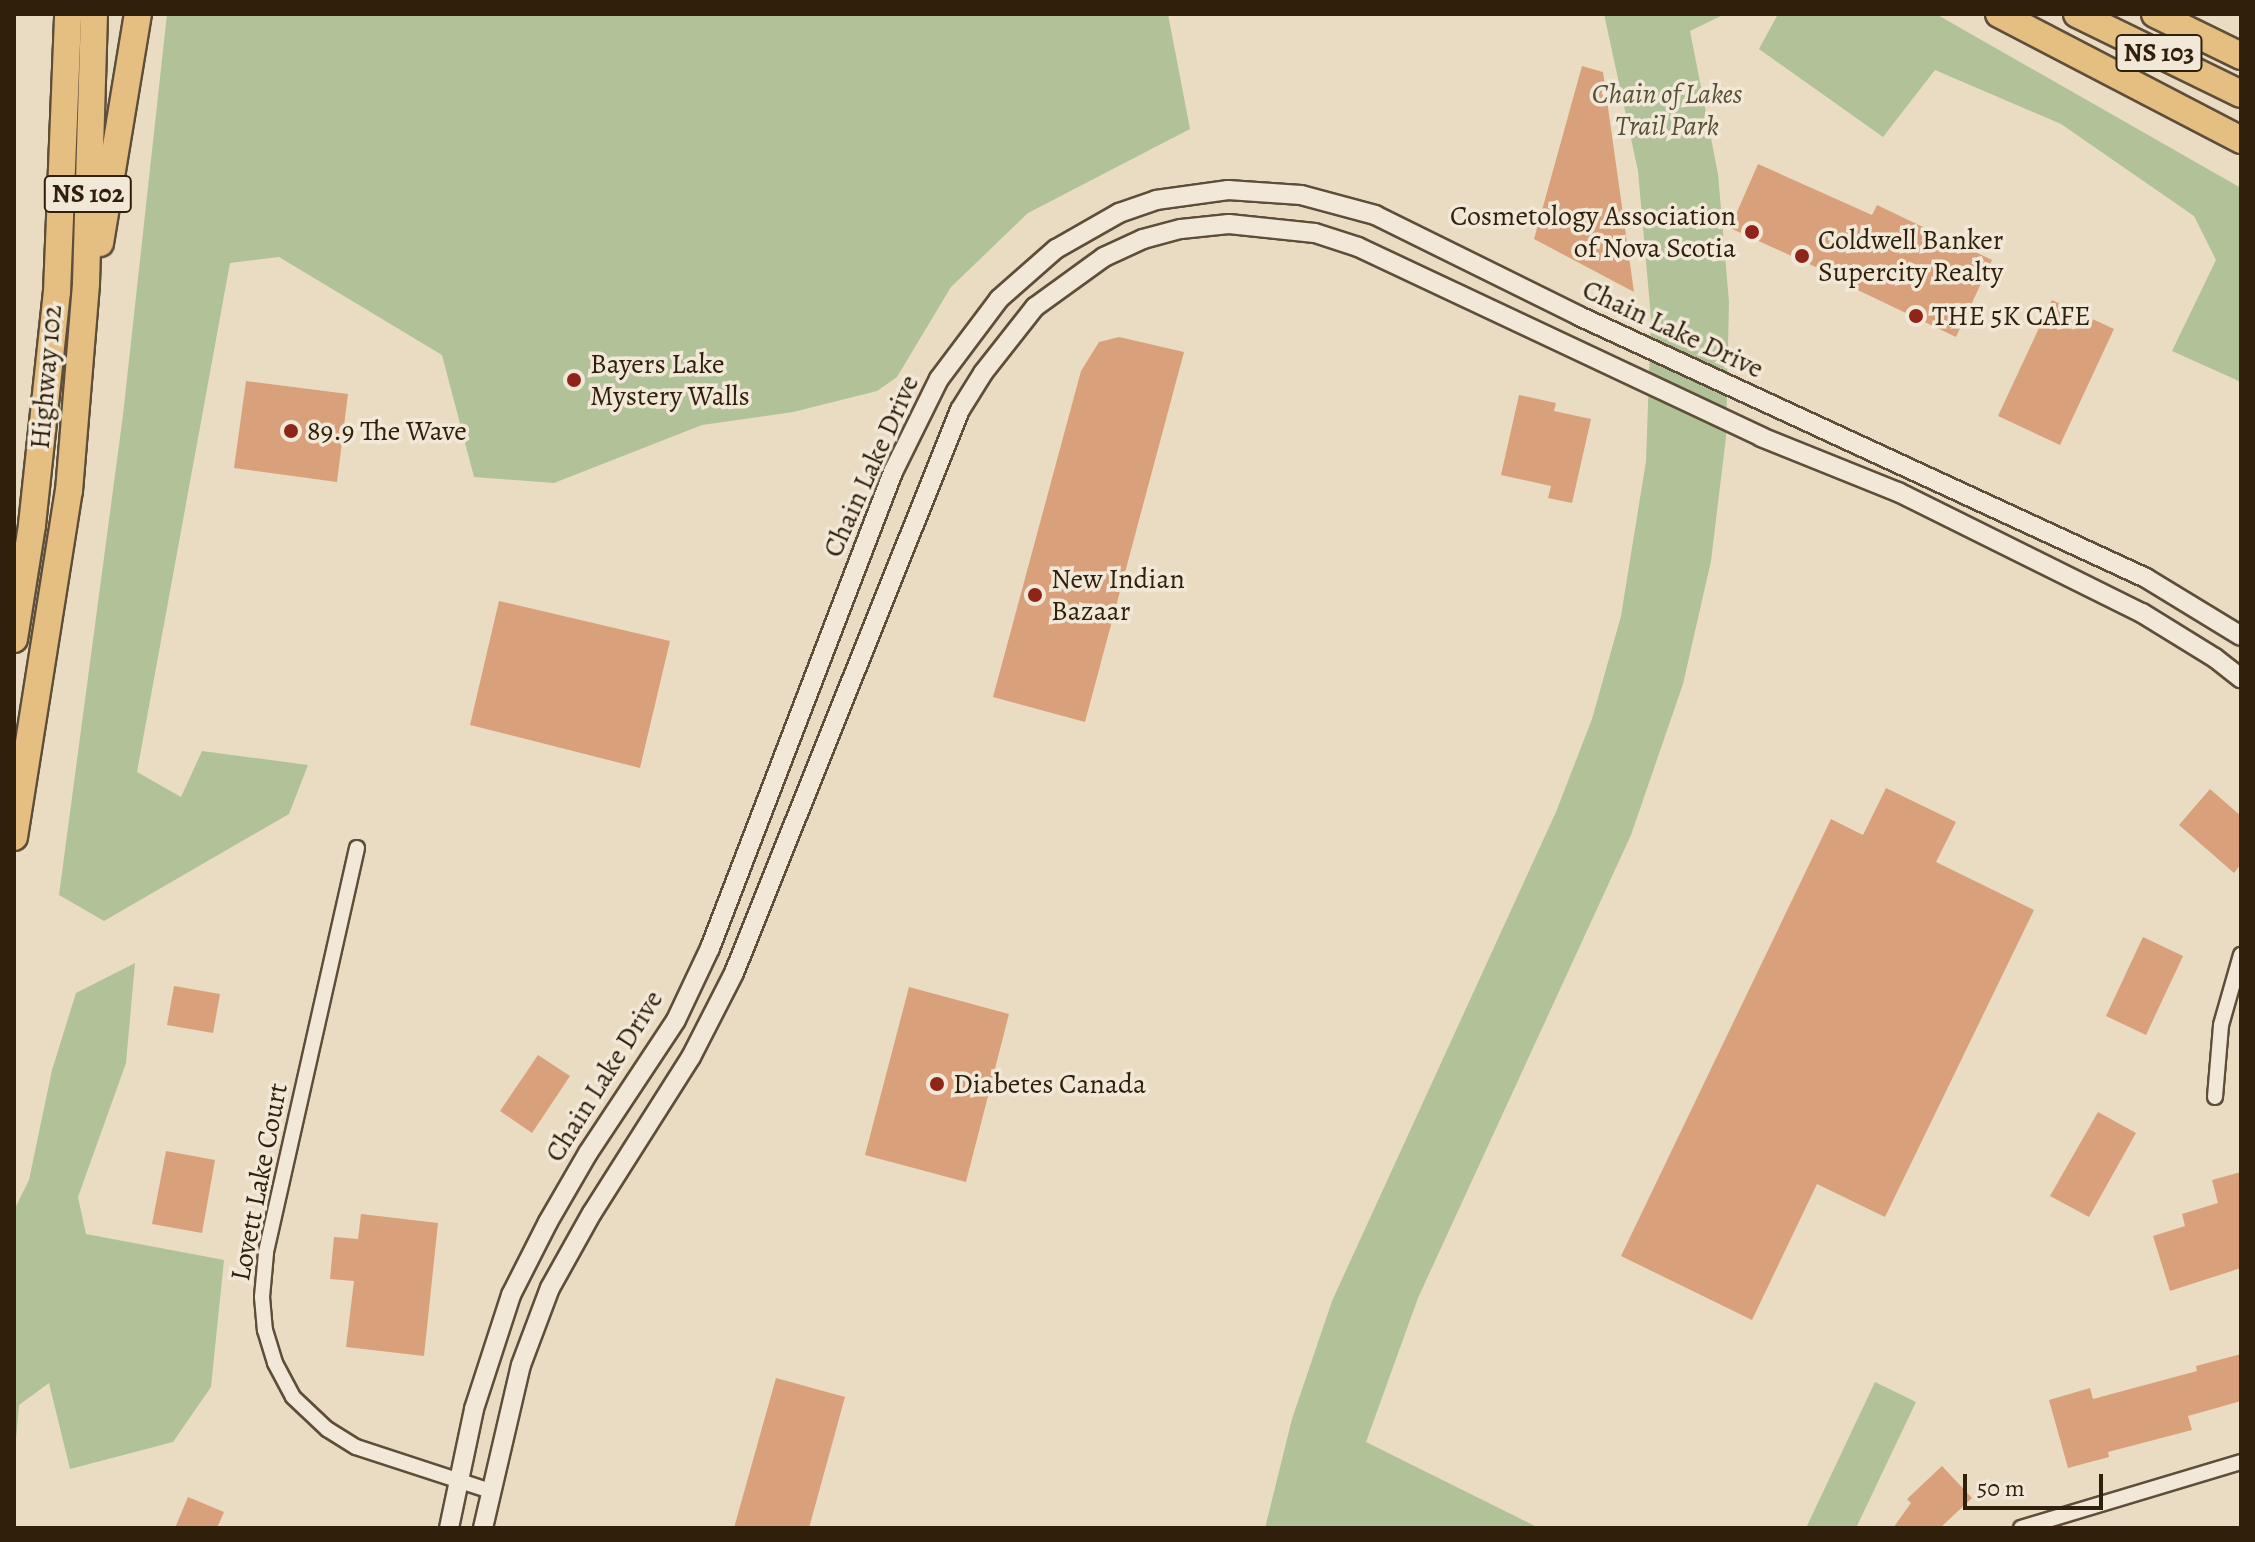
<!DOCTYPE html>
<html>
<head>
<meta charset="utf-8">
<style>
	body { margin:0 }
	#map { position:relative; width:2255px; height:1542px; overflow:hidden; background:#eadcc2; font-family:Alegreya,serif }
	div>[style] { position:absolute }
	.green>* { inset:0; background:#b1c298 }
	.building>* { inset:0; background:#d8a17c }
	.roads { filter:drop-shadow(2px 0 #5e4e39) drop-shadow(-2px 0 #5e4e39) drop-shadow(0 2px #5e4e39) drop-shadow(0 -2px #5e4e39) }
	.minor>* { height:14px; margin:-7px; padding:0 7px; transform-origin:7px; border-radius:7px; background:#f1e8d7 }
	.tertiary>* { height:18px; margin:-9px; padding:0 9px; transform-origin:9px; border-radius:9px; background:#f1e8d7 }
	.motorway>* { height:26px; margin:-13px; padding:0 13px; transform-origin:13px; border-radius:13px; background:#e5be81 }
	.dots>* { width:22px; height:22px; translate:-50% -50%; box-sizing:border-box; border:4px solid #f1e8d7; border-radius:50% }
	span { translate:-50% -50%; white-space:nowrap; text-align:center; line-height:1.15; -webkit-text-stroke:7px #f1e8d7; paint-order:stroke }
	.shield-label span { padding:2px 6px; background:#f1e8d7; border:2px solid; border-radius:6px; -webkit-text-stroke-width:0 }
	.shield-label { font-size:26px; color:#2f1f0b; font-weight:700 }
	.park-label { font-size:28px; color:#565035; font-style:italic }
	.poi-label { font-size:28px; color:#2f1f0b }
	.right { translate:-100% -50%; text-align:right }
	.left { translate:0 -50%; text-align:left }
	.street-label { font-size:28px; color:#2f1f0b }
	.frame { position:absolute; inset:0; border:16px solid #2f1f0b; pointer-events:none }
	.scale { position:absolute; left:1963px; top:1474px; width:140px; height:36px; box-sizing:border-box; border:4px solid #2f1f0b; border-top:0; padding-left:10px; font-size:24px; line-height:28px; white-space:nowrap; color:#2f1f0b; -webkit-text-stroke:6px #f1e8d7; paint-order:stroke }
</style>
</head>
<body>
<div id="map">
	<div class="green">
		<i style="clip-path:polygon(167px 14px,1168px 14px,1190px 129px,1028px 213px,951px 287px,897px 377px,877px 391px,793px 412px,702px 425px,554px 483px,474px 477px,442px 355px,279px 257px,230px 263px,137px 772px,181px 797px,202px 751px,308px 765px,289px 814px,104px 921px,59px 895px,123px 415px)"></i>
		<i style="clip-path:polygon(1604px 14px,1725px 14px,1690px 31px,1718px 174px,1729px 302px,1726px 437px,1711px 561px,1683px 684px,1631px 835px,1418px 1298px,1366px 1442px,1539px 1528px,1265px 1528px,1292px 1419px,1332px 1301px,1556px 812px,1592px 719px,1621px 616px,1646px 461px,1651px 318px,1638px 171px)"></i>
		<i style="clip-path:polygon(1778px 14px,1936px 14px,2241px 188px,2241px 382px,2172px 351px,2216px 260px,2194px 216px,2061px 124px,1935px 70px,1883px 137px,1759px 49px)"></i>
		<i style="clip-path:polygon(135px 963px,126px 1063px,78px 1197px,86px 1234px,224px 1260px,211px 1387px,173px 1442px,70px 1469px,49px 1383px,19px 1405px,14px 1463px,14px 1210px,29px 1180px,52px 1070px,76px 993px)"></i>
		<i style="clip-path:polygon(1875px 1382px,1916px 1402px,1856px 1528px,1806px 1528px)"></i>
	</div>
	<div class="building">
		<i style="clip-path:polygon(1582px 66px,1603px 72px,1634px 292px,1534px 239px)"></i>
		<i style="clip-path:polygon(1758px 164px,1872px 215px,1877px 205px,1992px 260px,1956px 337px,1841px 282px,1842px 279px,1730px 228px)"></i>
		<i style="clip-path:polygon(2052px 300px,2114px 329px,2060px 445px,1998px 416px)"></i>
		<i style="clip-path:polygon(1119px 337px,1184px 352px,1085px 722px,993px 697px,1081px 371px,1099px 342px)"></i>
		<i style="clip-path:polygon(246px 381px,348px 394px,337px 482px,234px 468px)"></i>
		<i style="clip-path:polygon(1519px 395px,1556px 403px,1554px 411px,1591px 419px,1572px 503px,1548px 498px,1551px 486px,1501px 475px)"></i>
		<i style="clip-path:polygon(499px 601px,670px 641px,640px 768px,470px 725px)"></i>
		<i style="clip-path:polygon(1886px 788px,1956px 822px,1936px 862px,2034px 910px,1885px 1217px,1817px 1184px,1752px 1320px,1621px 1256px,1831px 819px,1863px 835px)"></i>
		<i style="clip-path:polygon(2210px 789px,2241px 816px,2241px 864px,2234px 873px,2179px 825px)"></i>
		<i style="clip-path:polygon(2143px 937px,2183px 956px,2146px 1035px,2106px 1016px)"></i>
		<i style="clip-path:polygon(174px 986px,220px 994px,213px 1033px,167px 1025px)"></i>
		<i style="clip-path:polygon(909px 987px,1009px 1014px,966px 1182px,865px 1155px)"></i>
		<i style="clip-path:polygon(538px 1055px,570px 1076px,532px 1133px,500px 1111px)"></i>
		<i style="clip-path:polygon(2098px 1112px,2136px 1133px,2089px 1217px,2050px 1196px)"></i>
		<i style="clip-path:polygon(166px 1151px,215px 1160px,202px 1233px,152px 1224px)"></i>
		<i style="clip-path:polygon(2241px 1172px,2241px 1268px,2170px 1291px,2153px 1236px,2185px 1226px,2182px 1214px,2218px 1203px,2212px 1180px)"></i>
		<i style="clip-path:polygon(361px 1214px,438px 1223px,424px 1356px,346px 1347px,354px 1281px,330px 1279px,334px 1237px,358px 1239px)"></i>
		<i style="clip-path:polygon(2241px 1354px,2241px 1401px,2188px 1416px,2192px 1430px,2108px 1452px,2109px 1457px,2068px 1468px,2049px 1400px,2090px 1388px,2093px 1399px,2197px 1371px,2196px 1366px)"></i>
		<i style="clip-path:polygon(776px 1378px,845px 1397px,809px 1528px,734px 1528px)"></i>
		<i style="clip-path:polygon(1942px 1466px,1972px 1498px,1940px 1528px,1893px 1528px,1911px 1503px,1907px 1499px)"></i>
		<i style="clip-path:polygon(188px 1497px,224px 1512px,217px 1528px,175px 1528px)"></i>
	</div>
	<div class="roads">
		<div class="minor">
			<i style="left:357px;top:848px;width:415px;rotate:102.7deg"></i>
			<i style="left:266px;top:1253px;width:44px;rotate:95.2deg"></i>
			<i style="left:262px;top:1297px;width:33px;rotate:85deg"></i>
			<i style="left:265px;top:1330px;width:34px;rotate:73deg"></i>
			<i style="left:275px;top:1363px;width:38px;rotate:62deg"></i>
			<i style="left:293px;top:1397px;width:47px;rotate:43.3deg"></i>
			<i style="left:327px;top:1429px;width:34px;rotate:32deg"></i>
			<i style="left:356px;top:1447px;width:142px;rotate:18.1deg"></i>
			<i style="left:2215px;top:1097px;width:72px;rotate:-85.2deg"></i>
			<i style="left:2221px;top:1025px;width:73px;rotate:-74.1deg"></i>
			<i style="left:2021px;top:1528px;width:230px;rotate:-16.7deg"></i>
		</div>
		<div class="tertiary">
			<i style="left:449px;top:1528px;width:122px;rotate:-78.1deg"></i>
			<i style="left:474px;top:1409px;width:120px;rotate:-72deg"></i>
			<i style="left:511px;top:1295px;width:82px;rotate:-63.1deg"></i>
			<i style="left:548px;top:1222px;width:80px;rotate:-59.9deg"></i>
			<i style="left:588px;top:1153px;width:159px;rotate:-56.5deg"></i>
			<i style="left:676px;top:1020px;width:80px;rotate:-64.7deg"></i>
			<i style="left:710px;top:948px;width:510px;rotate:-68.97deg"></i>
			<i style="left:893px;top:472px;width:104px;rotate:-63.7deg"></i>
			<i style="left:939px;top:379px;width:100px;rotate:-53.1deg"></i>
			<i style="left:999px;top:299px;width:76px;rotate:-41.3deg"></i>
			<i style="left:1056px;top:249px;width:73px;rotate:-29.7deg"></i>
			<i style="left:1119px;top:213px;width:39px;rotate:-19deg"></i>
			<i style="left:1156px;top:200px;width:73px;rotate:-7.9deg"></i>
			<i style="left:1228px;top:190px;width:73px;rotate:3.9deg"></i>
			<i style="left:1301px;top:195px;width:77px;rotate:15.1deg"></i>
			<i style="left:1375px;top:215px;width:228px;rotate:26.3deg"></i>
			<i style="left:1579px;top:316px;width:625px;rotate:24.8deg"></i>
			<i style="left:2146px;top:578px;width:111px;rotate:31.4deg"></i>
			<i style="left:483px;top:1528px;width:167px;rotate:-76.9deg"></i>
			<i style="left:521px;top:1365px;width:82px;rotate:-69.4deg"></i>
			<i style="left:550px;top:1288px;width:86px;rotate:-60.8deg"></i>
			<i style="left:592px;top:1213px;width:185px;rotate:-57.6deg"></i>
			<i style="left:691px;top:1057px;width:94px;rotate:-62.9deg"></i>
			<i style="left:734px;top:973px;width:607px;rotate:-68.13deg"></i>
			<i style="left:960px;top:410px;width:44px;rotate:-58.1deg"></i>
			<i style="left:983px;top:373px;width:84px;rotate:-51.8deg"></i>
			<i style="left:1035px;top:307px;width:85px;rotate:-35.9deg"></i>
			<i style="left:1104px;top:257px;width:43px;rotate:-24.8deg"></i>
			<i style="left:1143px;top:239px;width:39px;rotate:-15deg"></i>
			<i style="left:1181px;top:229px;width:48px;rotate:-5.9deg"></i>
			<i style="left:1229px;top:224px;width:86px;rotate:6deg"></i>
			<i style="left:1315px;top:233px;width:45px;rotate:18deg"></i>
			<i style="left:1358px;top:247px;width:446px;rotate:25.2deg"></i>
			<i style="left:1761px;top:437px;width:148px;rotate:21.9deg"></i>
			<i style="left:1898px;top:492px;width:272px;rotate:26.4deg"></i>
			<i style="left:2142px;top:613px;width:86px;rotate:31.7deg"></i>
			<i style="left:2215px;top:658px;width:33px;rotate:38deg"></i>
		</div>
		<div class="motorway">
			<i style="left:1999px;top:14px;width:273px;rotate:27.5deg"></i>
			<i style="left:2077px;top:14px;width:182px;rotate:26deg"></i>
			<i style="left:2155px;top:14px;width:96px;rotate:26deg"></i>
			<i style="left:100px;top:243px;width:232px;rotate:-80.6deg"></i>
			<i style="left:14px;top:639px;width:115px;rotate:-81deg"></i>
			<i style="left:32px;top:525px;width:234px;rotate:-83.9deg"></i>
			<i style="left:57px;top:292px;width:278px;rotate:-87.7deg"></i>
			<i style="left:14px;top:837px;width:350px;rotate:-81deg"></i>
			<i style="left:69px;top:491px;width:209px;rotate:-85.3deg"></i>
			<i style="left:86px;top:283px;width:269px;rotate:-88.3deg"></i>
		</div>
	</div>
	<div class="dots">
		<i style="left:1752px;top:232px;background:#8f2418"></i>
		<i style="left:1802px;top:256px;background:#8f2418"></i>
		<i style="left:1916px;top:316px;background:#8f2418"></i>
		<i style="left:574px;top:380px;background:#8f2418"></i>
		<i style="left:291px;top:431px;background:#8f2418"></i>
		<i style="left:1035px;top:595px;background:#8f2418"></i>
		<i style="left:937px;top:1084px;background:#8f2418"></i>
	</div>
	<div class="shield-label">
		<span style="left:2159px;top:53px">NS 103</span>
		<span style="left:88px;top:194px">NS 102</span>
	</div>
	<div class="park-label">
		<span style="left:1667px;top:110px">Chain of Lakes<br>Trail Park</span>
	</div>
	<div class="poi-label">
		<span class="right" style="left:1736px;top:232px">Cosmetology Association<br>of Nova Scotia</span>
		<span class="left" style="left:1818px;top:256px">Coldwell Banker<br>Supercity Realty</span>
		<span class="left" style="left:1932px;top:316px">THE 5K CAFE</span>
		<span class="left" style="left:590px;top:380px">Bayers Lake<br>Mystery Walls</span>
		<span class="left" style="left:307px;top:431px">89.9 The Wave</span>
		<span class="left" style="left:1051px;top:595px">New Indian<br>Bazaar</span>
		<span class="left" style="left:953px;top:1084px">Diabetes Canada</span>
	</div>
	<div class="street-label">
		<span style="left:1673px;top:329px;rotate:25deg">Chain Lake Drive</span>
		<span style="left:46px;top:377px;rotate:-85deg">Highway 102</span>
		<span style="left:871px;top:466px;rotate:-66deg">Chain Lake Drive</span>
		<span style="left:604px;top:1076px;rotate:-58deg">Chain Lake Drive</span>
		<span style="left:259px;top:1182px;rotate:-79deg">Lovett Lake Court</span>
	</div>
	<div class="frame"></div>
	<div class="scale">50 m</div>
</div>
</body>
</html>
